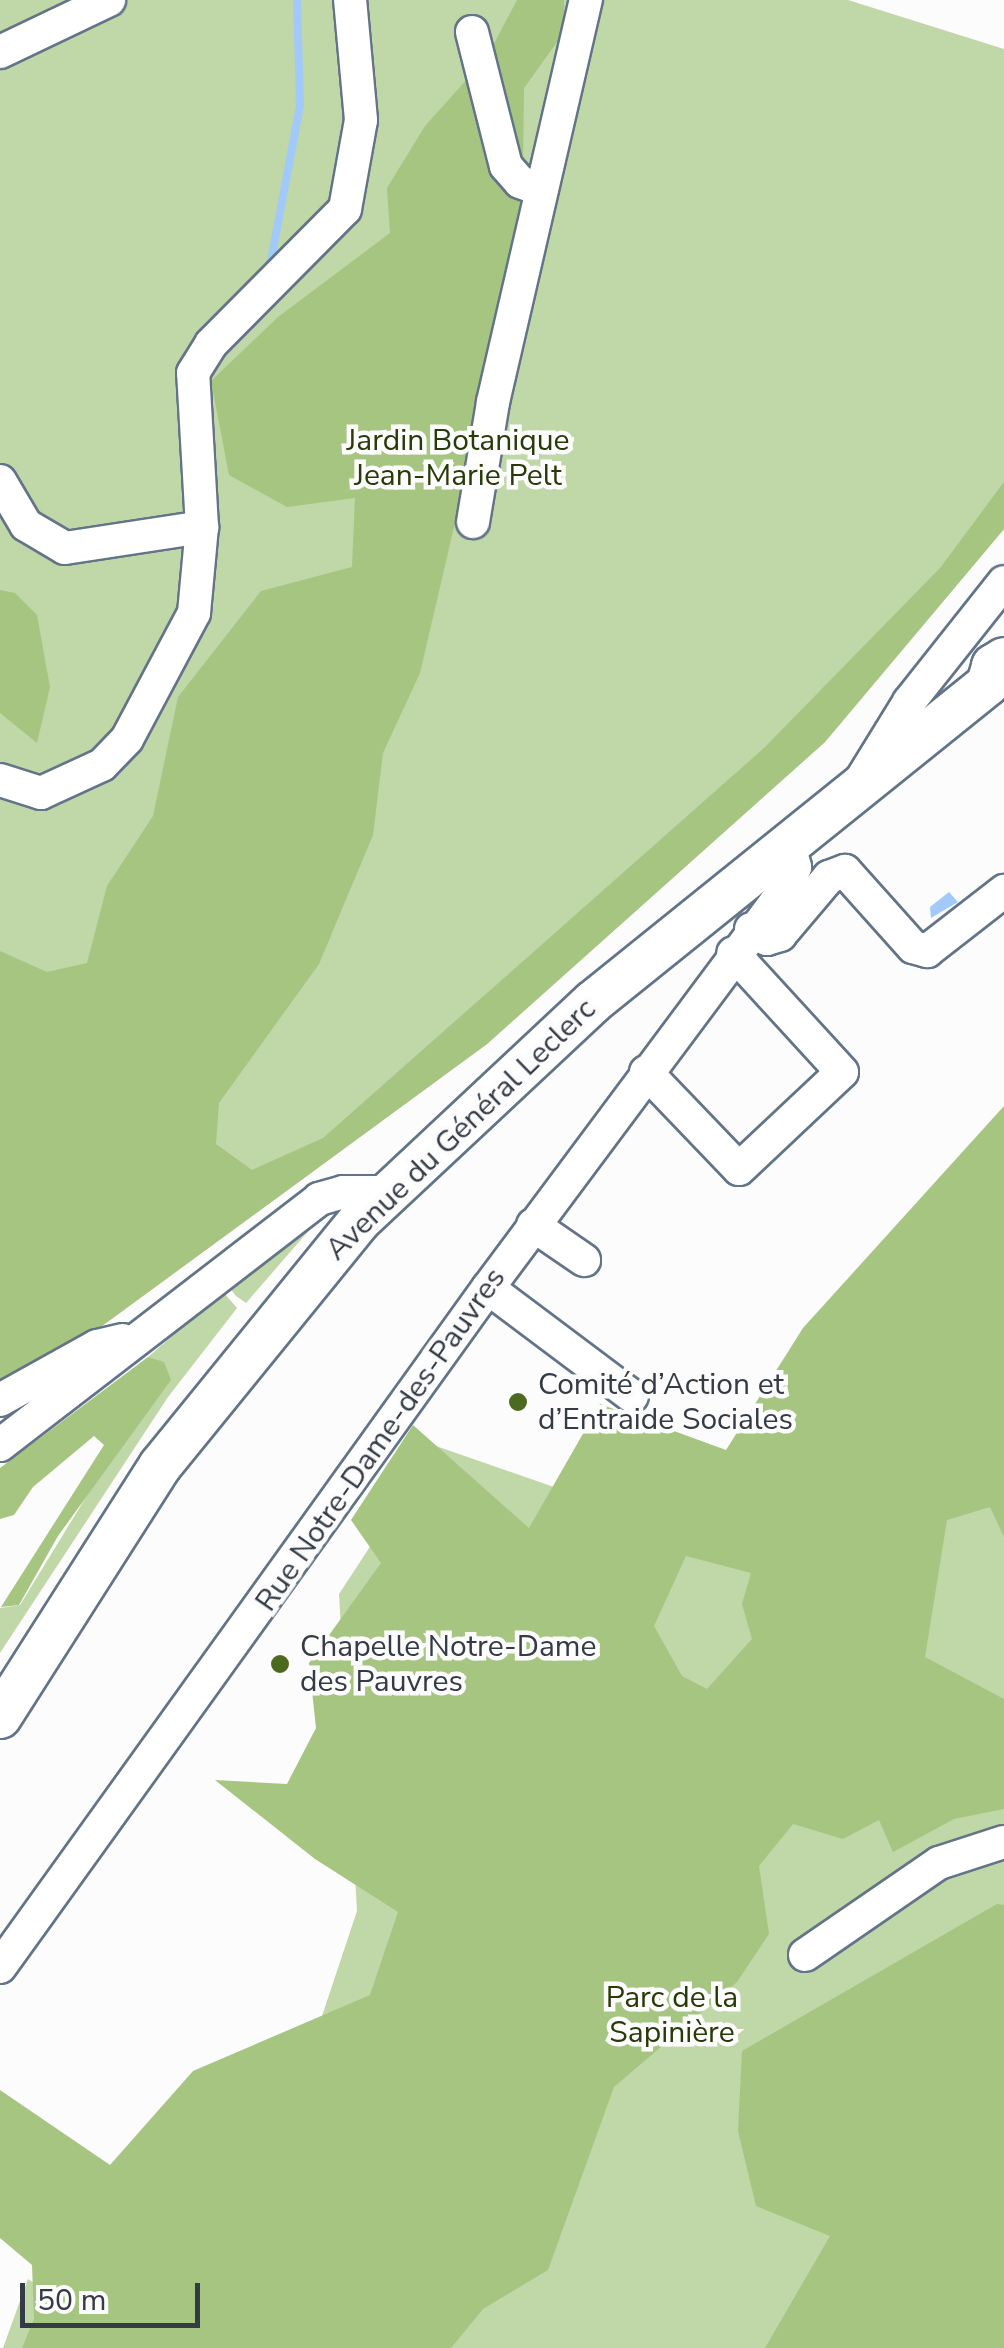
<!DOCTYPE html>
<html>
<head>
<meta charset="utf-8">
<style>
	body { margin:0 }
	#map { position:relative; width:1004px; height:2348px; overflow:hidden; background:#fcfcfc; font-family:"Nunito Sans",sans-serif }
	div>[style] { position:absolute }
	.green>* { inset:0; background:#c0d7a7 }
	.forest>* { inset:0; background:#a5c580 }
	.water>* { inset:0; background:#a2caf9 }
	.stream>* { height:8px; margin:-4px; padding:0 4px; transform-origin:4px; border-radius:4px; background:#a2caf9 }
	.roads { filter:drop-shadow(2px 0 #637488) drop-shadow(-2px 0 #637488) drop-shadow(0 2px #637488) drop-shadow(0 -2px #637488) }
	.minor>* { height:32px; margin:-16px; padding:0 16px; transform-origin:16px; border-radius:16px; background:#fff }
	.major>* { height:42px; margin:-21px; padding:0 21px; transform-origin:21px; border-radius:21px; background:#fff }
	.dots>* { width:28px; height:28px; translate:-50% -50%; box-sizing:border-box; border:5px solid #fcfcfc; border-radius:50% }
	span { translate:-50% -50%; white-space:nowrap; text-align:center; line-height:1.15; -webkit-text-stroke:9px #fcfcfc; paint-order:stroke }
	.park-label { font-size:30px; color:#273a07 }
	.street-label { font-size:30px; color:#343b45 }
	.poi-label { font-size:30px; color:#343b45 }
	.left { translate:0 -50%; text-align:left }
	.scale { position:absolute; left:20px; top:2283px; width:180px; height:45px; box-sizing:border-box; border:5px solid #343b45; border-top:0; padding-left:12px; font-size:30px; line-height:35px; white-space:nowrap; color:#343b45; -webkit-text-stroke:8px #fcfcfc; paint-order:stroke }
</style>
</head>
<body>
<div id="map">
	<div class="green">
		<i style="clip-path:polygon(0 0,848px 0,1004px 49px,1004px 529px,825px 742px,487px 1044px,102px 1326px,0 1377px)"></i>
		<i style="clip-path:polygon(1004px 1184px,1004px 2348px,234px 2348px,265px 2187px,357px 1911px,339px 1594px,436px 1446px,703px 1539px)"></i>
		<i style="clip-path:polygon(324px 1213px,246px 1303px,236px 1296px,229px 1287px)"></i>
		<i style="clip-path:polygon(223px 1292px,237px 1308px,168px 1397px,0 1653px,0 1608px,20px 1605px,99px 1476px,154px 1360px,148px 1357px)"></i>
		<i style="clip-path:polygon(28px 2279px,131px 2348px,3px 2348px)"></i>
	</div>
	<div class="forest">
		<i style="clip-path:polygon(517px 0,564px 0,565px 31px,524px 88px,522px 235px,420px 673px,383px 753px,373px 835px,319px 964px,219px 1103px,216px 1144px,252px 1170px,323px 1138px,764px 748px,940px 568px,1004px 482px,1004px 529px,825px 742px,487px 1044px,102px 1326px,0 1385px,0 951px,47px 972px,87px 963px,107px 886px,153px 816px,178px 697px,261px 591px,352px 567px,355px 498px,287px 507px,229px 475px,211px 381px,278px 317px,390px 233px,387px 188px,425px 126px,487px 57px)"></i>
		<i style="clip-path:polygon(0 590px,15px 593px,37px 615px,50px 687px,37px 743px,0 713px)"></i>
		<i style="clip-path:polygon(evenodd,1004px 1106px,1004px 1537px,990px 1507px,947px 1520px,925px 1657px,1004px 1699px,1004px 1809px,954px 1819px,893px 1852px,879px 1820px,843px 1839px,793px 1824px,759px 1866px,769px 1934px,737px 1982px,614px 2087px,548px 2270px,483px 2309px,451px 2348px,22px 2348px,34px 2319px,32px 2265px,0 2238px,0 2090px,110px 2165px,193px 2071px,370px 1995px,398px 1912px,315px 1859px,215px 1780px,287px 1784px,316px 1728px,309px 1663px,381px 1563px,351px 1520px,413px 1425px,529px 1528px,600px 1404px,726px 1450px,803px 1328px,1004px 1106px,686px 1556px,751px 1573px,742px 1604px,752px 1639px,707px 1689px,682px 1676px,654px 1626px,686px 1556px)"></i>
		<i style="clip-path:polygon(148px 1357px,164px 1362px,171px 1380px,58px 1536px,19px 1605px,1px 1607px,104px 1445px,94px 1436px,33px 1487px,14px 1515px,0 1519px,0 1468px)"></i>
		<i style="clip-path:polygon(997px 1904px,1004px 1905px,1004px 2348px,765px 2348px,830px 2236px,756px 2206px,738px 2131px,742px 2051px)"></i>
	</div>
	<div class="water">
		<i style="clip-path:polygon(949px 892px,958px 902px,931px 918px,930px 907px)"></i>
	</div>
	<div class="stream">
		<i style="left:269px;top:271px;width:168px;rotate:-79.4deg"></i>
		<i style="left:300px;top:106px;width:106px;rotate:-91.6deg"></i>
	</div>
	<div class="roads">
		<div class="minor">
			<i style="left:472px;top:32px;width:138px;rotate:75.8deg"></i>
			<i style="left:506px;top:166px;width:21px;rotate:49deg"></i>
			<i style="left:520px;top:182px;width:23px;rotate:20deg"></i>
			<i style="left:0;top:52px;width:121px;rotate:-25.5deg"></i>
			<i style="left:0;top:481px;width:51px;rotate:59.4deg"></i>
			<i style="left:26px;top:525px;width:45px;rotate:30.5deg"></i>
			<i style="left:65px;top:548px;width:139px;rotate:-8.7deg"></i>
			<i style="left:473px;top:522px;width:122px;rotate:-80.5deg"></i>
			<i style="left:493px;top:402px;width:413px;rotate:-77deg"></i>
			<i style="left:0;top:780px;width:43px;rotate:17.6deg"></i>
			<i style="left:41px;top:793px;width:67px;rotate:-24.7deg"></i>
			<i style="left:102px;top:765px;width:36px;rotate:-46deg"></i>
			<i style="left:127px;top:739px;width:143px;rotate:-62deg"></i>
			<i style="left:194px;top:613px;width:86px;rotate:-84.7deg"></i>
			<i style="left:202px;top:527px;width:154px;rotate:-93.3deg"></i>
			<i style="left:193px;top:373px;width:34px;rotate:-58deg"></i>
			<i style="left:211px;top:344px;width:190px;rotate:-45.2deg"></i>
			<i style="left:345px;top:209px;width:90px;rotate:-79.8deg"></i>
			<i style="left:361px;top:120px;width:121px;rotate:-95.2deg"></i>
			<i style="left:861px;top:780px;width:92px;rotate:-58.4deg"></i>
			<i style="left:909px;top:702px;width:153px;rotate:-51.6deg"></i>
			<i style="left:751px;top:929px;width:19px;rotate:32deg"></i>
			<i style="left:767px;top:939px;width:14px;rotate:-17deg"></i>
			<i style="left:780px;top:935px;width:76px;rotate:-49.8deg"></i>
			<i style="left:829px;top:877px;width:17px;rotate:-21deg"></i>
			<i style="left:845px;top:871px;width:102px;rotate:48.2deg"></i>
			<i style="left:913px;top:947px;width:15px;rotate:16deg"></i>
			<i style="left:927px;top:951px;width:98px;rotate:-37.9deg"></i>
			<i style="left:646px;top:1072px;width:134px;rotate:46.2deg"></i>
			<i style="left:739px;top:1169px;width:141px;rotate:-43.3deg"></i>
			<i style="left:842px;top:1072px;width:161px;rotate:-132.5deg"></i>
			<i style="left:533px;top:1225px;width:62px;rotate:34.5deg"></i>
			<i style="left:488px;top:1288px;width:180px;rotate:36.9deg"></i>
			<i style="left:0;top:1400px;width:111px;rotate:-29.1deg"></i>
			<i style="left:97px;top:1346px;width:26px;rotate:-13deg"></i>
			<i style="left:0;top:1445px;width:403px;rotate:-37.6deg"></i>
			<i style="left:319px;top:1199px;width:25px;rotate:-16deg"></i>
			<i style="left:343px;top:1192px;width:48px"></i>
			<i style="left:805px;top:1955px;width:163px;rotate:-34.5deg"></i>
			<i style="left:939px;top:1863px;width:68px;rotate:-17.9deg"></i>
			<i style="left:0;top:1967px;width:836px;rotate:-54.3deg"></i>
			<i style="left:488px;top:1288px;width:492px;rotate:-53.3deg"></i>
			<i style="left:782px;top:893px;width:29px;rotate:-63deg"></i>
			<i style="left:795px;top:867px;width:24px;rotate:-105deg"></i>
		</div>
		<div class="major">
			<i style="left:0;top:1717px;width:298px;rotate:-57.5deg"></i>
			<i style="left:160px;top:1466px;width:316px;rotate:-50.9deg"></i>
			<i style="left:359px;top:1221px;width:320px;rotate:-43.1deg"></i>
			<i style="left:593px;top:1002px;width:507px;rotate:-38.84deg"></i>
			<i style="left:988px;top:684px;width:19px;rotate:-74deg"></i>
			<i style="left:993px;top:666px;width:13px;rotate:-32deg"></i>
		</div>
	</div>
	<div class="dots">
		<i style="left:518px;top:1402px;background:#4c6a1f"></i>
		<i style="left:280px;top:1664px;background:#4c6a1f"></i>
	</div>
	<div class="park-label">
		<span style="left:458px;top:458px">Jardin Botanique<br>Jean-Marie Pelt</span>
		<span style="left:672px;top:2015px">Parc de la<br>Sapinière</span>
	</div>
	<div class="street-label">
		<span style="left:461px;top:1130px;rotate:-44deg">Avenue du Général Leclerc</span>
		<span style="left:381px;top:1440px;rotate:-55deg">Rue Notre-Dame-des-Pauvres</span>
	</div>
	<div class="poi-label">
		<span class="left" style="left:538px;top:1402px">Comité d’Action et<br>d’Entraide Sociales</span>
		<span class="left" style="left:300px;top:1664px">Chapelle Notre-Dame<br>des Pauvres</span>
	</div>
	<div class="scale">50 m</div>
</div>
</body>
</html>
